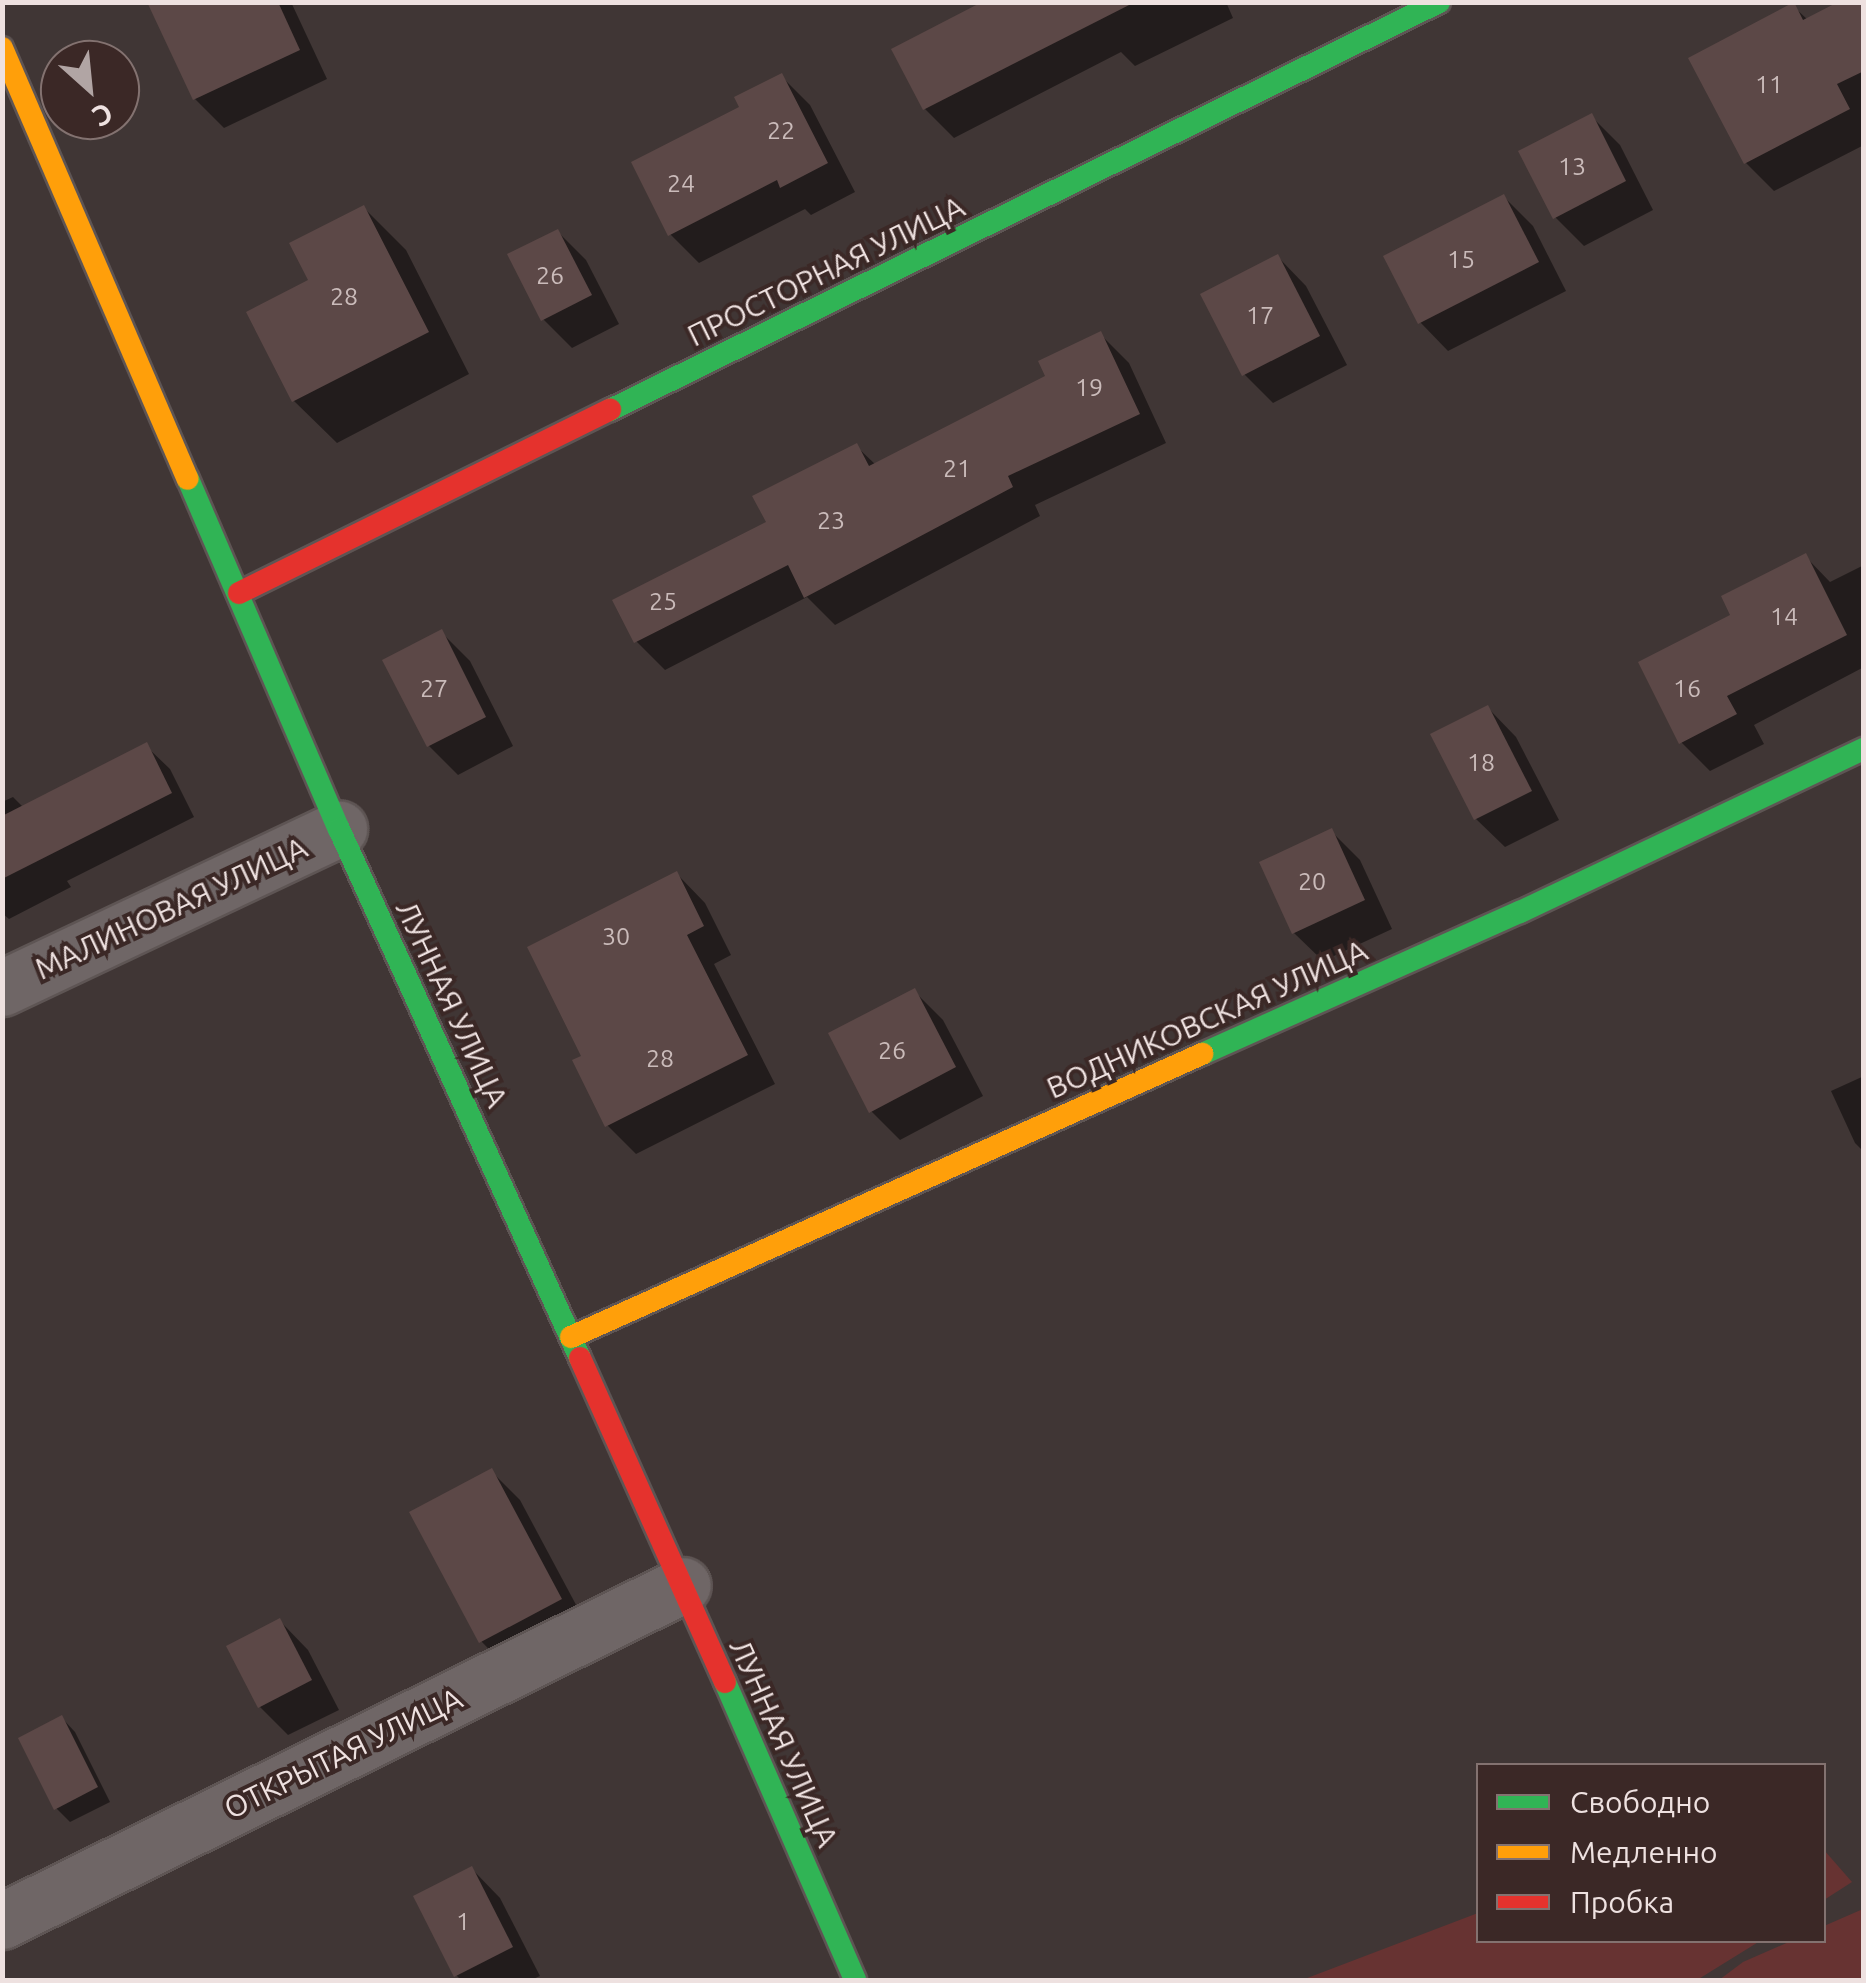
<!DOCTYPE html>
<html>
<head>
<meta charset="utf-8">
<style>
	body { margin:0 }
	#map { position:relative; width:1866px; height:1983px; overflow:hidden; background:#403635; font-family:Ubuntu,sans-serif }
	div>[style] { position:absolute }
	.green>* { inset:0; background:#673332 }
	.shadow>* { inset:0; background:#0007 }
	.building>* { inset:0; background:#5c4847 }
	.roads { filter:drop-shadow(2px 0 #5e5554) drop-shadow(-2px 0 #5e5554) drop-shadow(0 2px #5e5554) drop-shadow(0 -2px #5e5554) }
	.street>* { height:55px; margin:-27.5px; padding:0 27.5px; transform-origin:27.5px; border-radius:27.5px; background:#6f6666 }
	.fast>* { height:22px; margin:-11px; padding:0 11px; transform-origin:11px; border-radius:11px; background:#30b455 }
	.slow>* { height:22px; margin:-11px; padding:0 11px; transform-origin:11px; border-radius:11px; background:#ff9f0a }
	.jam>* { height:22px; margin:-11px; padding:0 11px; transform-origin:11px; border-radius:11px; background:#e5322d }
	span { translate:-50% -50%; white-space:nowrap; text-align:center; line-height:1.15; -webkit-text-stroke:8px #3b2826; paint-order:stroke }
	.number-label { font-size:25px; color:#cabbba }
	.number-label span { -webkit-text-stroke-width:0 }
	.street-label { font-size:30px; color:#eee1e0 }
	.frame { position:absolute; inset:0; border:5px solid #eee1e0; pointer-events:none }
	.legend { position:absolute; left:1476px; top:1763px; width:350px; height:180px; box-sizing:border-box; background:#3b2826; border:2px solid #837270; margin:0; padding:12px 18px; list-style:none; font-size:30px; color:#eee1e0 }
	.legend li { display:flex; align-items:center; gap:20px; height:50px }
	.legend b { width:50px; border:2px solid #837270 }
	.north { position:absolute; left:40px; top:40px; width:100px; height:100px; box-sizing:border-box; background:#3b2826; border:2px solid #837270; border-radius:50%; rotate:153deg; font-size:28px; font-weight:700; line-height:40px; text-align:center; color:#eee1e0 }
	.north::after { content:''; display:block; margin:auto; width:35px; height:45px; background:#b1a5a4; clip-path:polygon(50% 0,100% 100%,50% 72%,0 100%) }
</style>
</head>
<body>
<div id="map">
	<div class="green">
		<i style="clip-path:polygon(1824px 1850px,1852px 1882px,1824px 1900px)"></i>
		<i style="clip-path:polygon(1863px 1909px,1863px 1980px,1719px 1980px,1743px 1962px,1791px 1941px,1824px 1940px,1824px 1926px)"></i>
		<i style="clip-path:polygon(1478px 1913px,1478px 1940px,1760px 1941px,1697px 1980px,1302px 1980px)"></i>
	</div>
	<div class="shadow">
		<i style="clip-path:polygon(150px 2px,291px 2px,327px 79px,224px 128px,195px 99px)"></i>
		<i style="clip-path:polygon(987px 2px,1226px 2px,1233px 18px,1135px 66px,1121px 52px,954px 138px,925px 109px)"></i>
		<i style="clip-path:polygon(1864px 2px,1864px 145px,1774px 191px,1746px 163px,1793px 6px,1808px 20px)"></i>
		<i style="clip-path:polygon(781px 76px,810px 105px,855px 192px,811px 215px,805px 209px,699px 263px,670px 234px,743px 108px)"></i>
		<i style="clip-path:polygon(1591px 116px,1620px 145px,1653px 210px,1584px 246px,1555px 217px)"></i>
		<i style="clip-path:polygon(1504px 197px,1533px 226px,1566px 291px,1448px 351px,1420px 322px)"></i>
		<i style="clip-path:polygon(364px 208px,406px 250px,469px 374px,337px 443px,294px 401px,250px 313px,312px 281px)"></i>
		<i style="clip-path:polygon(558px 232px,586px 260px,619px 324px,572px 348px,543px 319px)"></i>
		<i style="clip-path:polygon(1278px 257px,1306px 286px,1347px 365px,1273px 403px,1244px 374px)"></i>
		<i style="clip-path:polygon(1100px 334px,1129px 363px,1166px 443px,1035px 505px,1040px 516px,835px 625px,807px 597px,665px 670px,636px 641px,856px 446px,876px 465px,1048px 377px)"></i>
		<i style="clip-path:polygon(1805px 556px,1830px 582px,1864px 565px,1864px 667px,1754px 725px,1764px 744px,1710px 771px,1681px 742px,1734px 616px)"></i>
		<i style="clip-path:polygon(441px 632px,470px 661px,513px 746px,458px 775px,429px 746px)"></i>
		<i style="clip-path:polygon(1488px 708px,1516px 737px,1559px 820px,1505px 847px,1476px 819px)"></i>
		<i style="clip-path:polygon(146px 746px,170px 769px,194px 817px,67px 881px,71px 887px,9px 919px,2px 913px,2px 802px,13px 797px,24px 808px)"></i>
		<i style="clip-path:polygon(1331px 831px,1360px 860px,1392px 929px,1323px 961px,1294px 933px)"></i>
		<i style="clip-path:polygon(677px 874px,705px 903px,731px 955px,714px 964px,775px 1084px,636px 1154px,607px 1125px,584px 1057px)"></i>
		<i style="clip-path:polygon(914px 991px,943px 1020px,983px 1096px,900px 1140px,871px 1111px)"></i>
		<i style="clip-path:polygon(1864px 1076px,1864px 1152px,1855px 1143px,1831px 1091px)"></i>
		<i style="clip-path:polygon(491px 1471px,520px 1500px,589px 1629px,509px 1670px,481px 1641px)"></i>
		<i style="clip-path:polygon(280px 1621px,308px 1650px,339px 1710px,288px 1735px,260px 1707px)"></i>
		<i style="clip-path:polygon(62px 1718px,75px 1732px,110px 1802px,70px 1822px,56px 1808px)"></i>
		<i style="clip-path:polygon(472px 1869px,500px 1898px,540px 1976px,531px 1980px,461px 1980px,456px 1975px)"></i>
	</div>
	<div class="building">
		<i style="clip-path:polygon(147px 2px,278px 2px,300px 50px,193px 100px)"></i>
		<i style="clip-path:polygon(982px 2px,1135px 2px,923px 110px,891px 49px)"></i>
		<i style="clip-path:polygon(1794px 2px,1803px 20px,1838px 2px,1864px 2px,1864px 71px,1837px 84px,1850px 109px,1744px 164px,1688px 58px)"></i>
		<i style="clip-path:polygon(782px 73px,828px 163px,780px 188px,777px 180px,668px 236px,631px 162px,739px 107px,734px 97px)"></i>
		<i style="clip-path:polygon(1592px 113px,1626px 181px,1553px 219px,1518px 151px)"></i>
		<i style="clip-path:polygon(1504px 194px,1539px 262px,1418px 324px,1383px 256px)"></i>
		<i style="clip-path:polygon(364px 205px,429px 332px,292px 402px,246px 312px,308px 280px,289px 243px)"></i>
		<i style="clip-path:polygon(558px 229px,592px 295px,541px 321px,507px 254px)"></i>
		<i style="clip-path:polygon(1278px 254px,1320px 336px,1242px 376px,1200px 294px)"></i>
		<i style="clip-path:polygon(1101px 331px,1140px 414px,1008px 476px,1013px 487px,804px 598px,788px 565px,634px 643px,612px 600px,766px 522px,752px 496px,857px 443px,869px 466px,1045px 376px,1038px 361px)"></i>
		<i style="clip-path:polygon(1806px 553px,1847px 635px,1727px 696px,1737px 714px,1679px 744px,1638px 662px,1730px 615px,1721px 596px)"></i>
		<i style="clip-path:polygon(442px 629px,486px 717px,427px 747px,382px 660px)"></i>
		<i style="clip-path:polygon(1488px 705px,1532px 791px,1474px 820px,1430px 734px)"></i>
		<i style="clip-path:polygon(147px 742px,172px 793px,2px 879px,2px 816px)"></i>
		<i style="clip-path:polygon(1332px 828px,1365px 900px,1292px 934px,1259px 862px)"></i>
		<i style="clip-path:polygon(677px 871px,704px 926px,687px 935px,748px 1055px,605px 1127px,572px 1060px,581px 1056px,527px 947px)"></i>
		<i style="clip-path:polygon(915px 988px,956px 1067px,869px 1113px,828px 1033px)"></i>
		<i style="clip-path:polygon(492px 1468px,562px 1599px,479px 1643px,409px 1512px)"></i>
		<i style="clip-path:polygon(280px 1618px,312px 1680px,258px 1708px,226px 1646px)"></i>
		<i style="clip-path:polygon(62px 1715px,98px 1787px,54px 1810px,18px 1738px)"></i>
		<i style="clip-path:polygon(472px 1866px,513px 1947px,454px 1977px,413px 1896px)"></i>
	</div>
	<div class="roads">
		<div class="street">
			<i style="left:2px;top:988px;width:373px;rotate:-25.3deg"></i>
			<i style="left:2px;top:1921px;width:759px;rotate:-26.26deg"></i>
		</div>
		<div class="fast">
			<i style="left:610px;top:410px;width:924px;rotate:-26.2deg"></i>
			<i style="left:188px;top:479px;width:381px;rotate:66.7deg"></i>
			<i style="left:339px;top:829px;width:581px;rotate:65.51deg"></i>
			<i style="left:1202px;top:1054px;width:348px;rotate:-24.1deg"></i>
			<i style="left:1520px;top:912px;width:381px;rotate:-25.4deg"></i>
			<i style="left:725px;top:1682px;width:325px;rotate:66.4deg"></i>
		</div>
		<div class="slow">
			<i style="left:2px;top:48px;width:469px;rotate:66.7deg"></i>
			<i style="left:571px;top:1337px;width:692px;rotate:-24.16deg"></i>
		</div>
		<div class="jam">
			<i style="left:239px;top:593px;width:414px;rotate:-26.3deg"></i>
			<i style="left:580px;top:1358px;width:355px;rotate:65.9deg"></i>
		</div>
	</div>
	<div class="number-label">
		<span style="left:1769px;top:84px">11</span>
		<span style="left:781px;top:130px">22</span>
		<span style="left:1572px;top:166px">13</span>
		<span style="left:681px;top:183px">24</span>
		<span style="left:1461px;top:259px">15</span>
		<span style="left:550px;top:275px">26</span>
		<span style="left:344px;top:296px">28</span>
		<span style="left:1260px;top:315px">17</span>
		<span style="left:1089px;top:387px">19</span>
		<span style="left:957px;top:468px">21</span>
		<span style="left:831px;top:520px">23</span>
		<span style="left:663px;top:601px">25</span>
		<span style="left:1784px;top:616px">14</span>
		<span style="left:434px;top:688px">27</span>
		<span style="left:1687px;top:688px">16</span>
		<span style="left:1481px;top:762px">18</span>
		<span style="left:1312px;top:881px">20</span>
		<span style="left:616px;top:936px">30</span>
		<span style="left:892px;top:1050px">26</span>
		<span style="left:660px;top:1058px">28</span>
		<span style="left:463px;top:1921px">1</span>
	</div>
	<div class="street-label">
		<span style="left:826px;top:271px;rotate:-26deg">ПРОСТОРНАЯ УЛИЦА</span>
		<span style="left:171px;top:908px;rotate:-25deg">МАЛИНОВАЯ УЛИЦА</span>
		<span style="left:452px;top:1004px;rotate:65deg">ЛУННАЯ УЛИЦА</span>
		<span style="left:1207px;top:1019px;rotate:-24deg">ВОДНИКОВСКАЯ УЛИЦА</span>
		<span style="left:784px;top:1743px;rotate:66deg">ЛУННАЯ УЛИЦА</span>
		<span style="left:343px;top:1753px;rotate:-26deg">ОТКРЫТАЯ УЛИЦА</span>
	</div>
	<div class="frame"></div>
	<ul class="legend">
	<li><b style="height:12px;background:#30b455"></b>Свободно</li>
	<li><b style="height:12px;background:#ff9f0a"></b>Медленно</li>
	<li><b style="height:12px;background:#e5322d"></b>Пробка</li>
	</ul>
	<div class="north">С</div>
</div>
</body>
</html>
